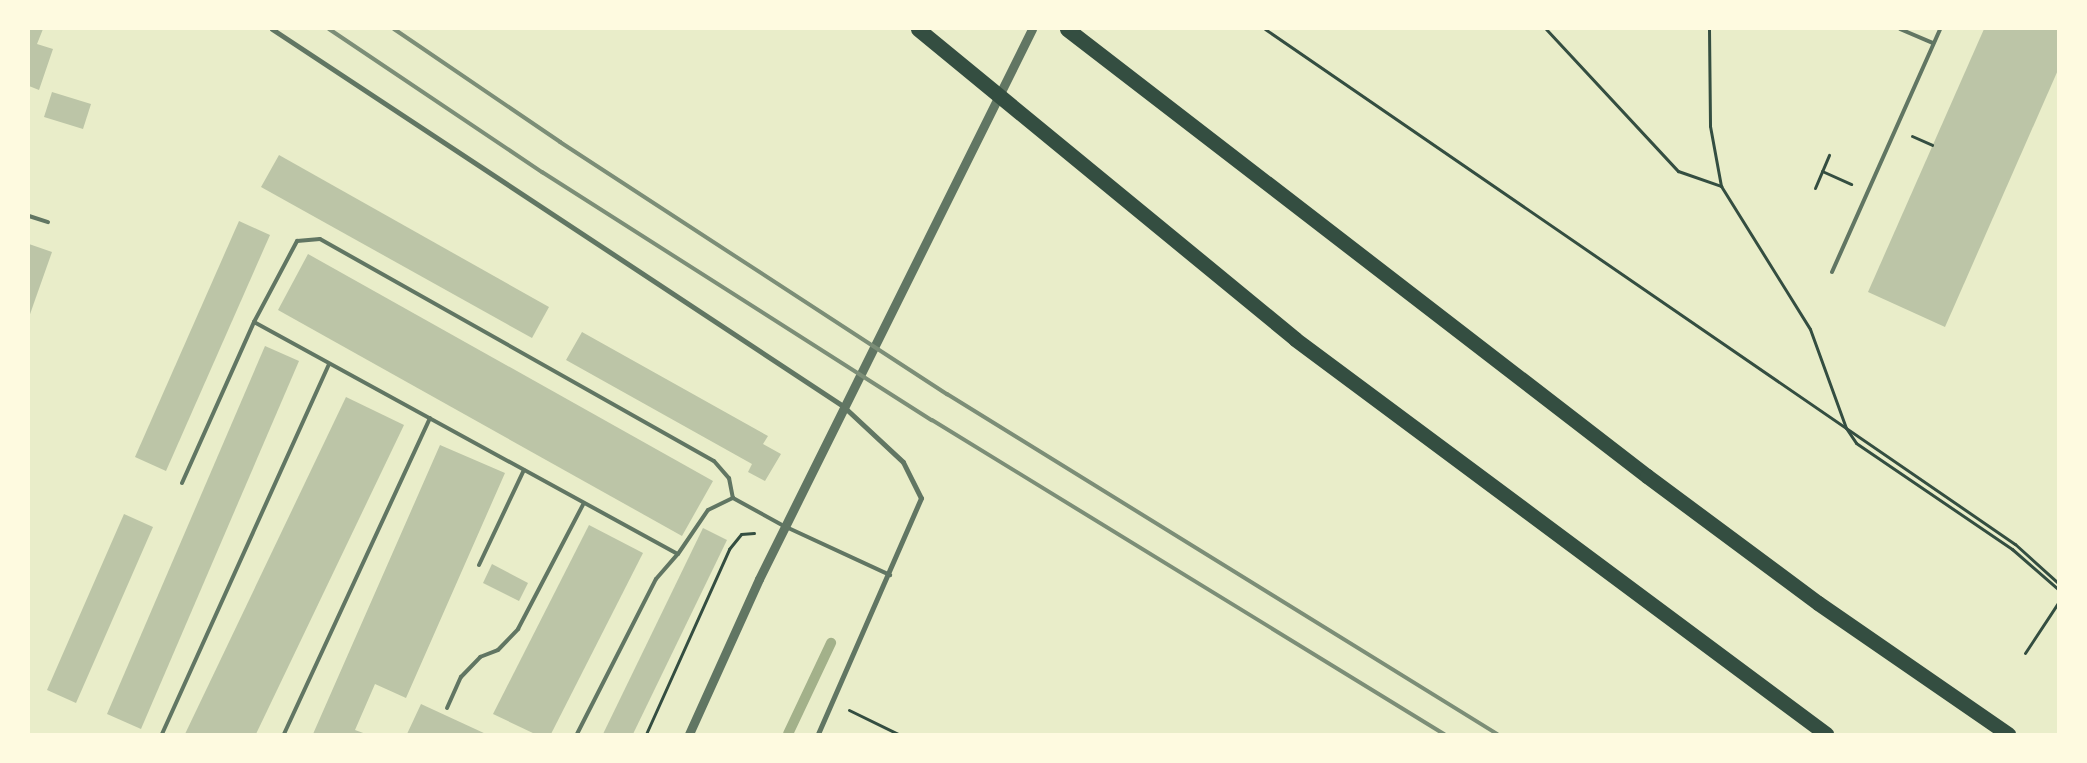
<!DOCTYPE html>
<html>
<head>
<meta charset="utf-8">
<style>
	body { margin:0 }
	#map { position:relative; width:2087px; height:763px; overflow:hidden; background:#e9edc9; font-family:"Exo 2",sans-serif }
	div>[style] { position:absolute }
	.stream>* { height:10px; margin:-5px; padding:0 5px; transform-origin:5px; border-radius:5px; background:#a3b18a }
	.building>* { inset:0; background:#bcc5a7 }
	.path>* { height:3px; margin:-1.5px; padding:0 1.5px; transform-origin:1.5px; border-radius:1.5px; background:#344e41 }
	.service>* { height:4px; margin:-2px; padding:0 2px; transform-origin:2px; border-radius:2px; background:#617663 }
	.minor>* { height:5px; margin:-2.5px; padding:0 2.5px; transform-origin:2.5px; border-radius:2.5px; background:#617663 }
	.tertiary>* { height:9px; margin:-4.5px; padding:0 4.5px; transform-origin:4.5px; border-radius:4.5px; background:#617663 }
	.motorway>* { height:15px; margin:-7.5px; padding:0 7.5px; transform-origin:7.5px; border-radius:7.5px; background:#344e41 }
	.rail>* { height:4px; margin:-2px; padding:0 2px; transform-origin:2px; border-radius:2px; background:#7c8e77 }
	span { translate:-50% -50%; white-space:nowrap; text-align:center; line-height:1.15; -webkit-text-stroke:4px #fefae0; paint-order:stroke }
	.frame { position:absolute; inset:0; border:30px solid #fefae0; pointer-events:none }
</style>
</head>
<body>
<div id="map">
	<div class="stream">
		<i style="left:788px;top:734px;width:101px;rotate:-64.7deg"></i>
	</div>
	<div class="building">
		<i style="clip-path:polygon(29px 29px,43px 29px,37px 44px,53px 49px,39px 90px,29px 86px)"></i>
		<i style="clip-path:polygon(1984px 29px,2058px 29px,2058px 70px,1945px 327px,1868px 292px)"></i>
		<i style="clip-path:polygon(52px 92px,91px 104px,83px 129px,44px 117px)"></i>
		<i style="clip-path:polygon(279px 155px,549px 307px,532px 338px,261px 187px)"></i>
		<i style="clip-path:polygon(239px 221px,270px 235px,166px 471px,135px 457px)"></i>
		<i style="clip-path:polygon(29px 244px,52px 252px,29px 317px)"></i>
		<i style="clip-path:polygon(308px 254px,713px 481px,682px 536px,278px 310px)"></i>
		<i style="clip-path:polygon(582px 332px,768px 436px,763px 444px,781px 454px,765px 481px,748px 472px,752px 464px,566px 360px)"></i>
		<i style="clip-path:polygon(265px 346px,299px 361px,141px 729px,107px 714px)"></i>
		<i style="clip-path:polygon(346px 397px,404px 425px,256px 734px,185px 734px)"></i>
		<i style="clip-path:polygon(440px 445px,505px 473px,406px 698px,375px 684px,355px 730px,366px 734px,313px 734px)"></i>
		<i style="clip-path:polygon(124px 514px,153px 527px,76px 703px,47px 690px)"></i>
		<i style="clip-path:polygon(589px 525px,643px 553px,551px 734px,535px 734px,493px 714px)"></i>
		<i style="clip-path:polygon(703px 528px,727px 540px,633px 734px,603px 734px)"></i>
		<i style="clip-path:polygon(492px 564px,528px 583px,519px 601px,483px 583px)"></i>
		<i style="clip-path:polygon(421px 704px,486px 734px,407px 734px)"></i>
	</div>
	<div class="path">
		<i style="left:1265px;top:29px;width:910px;rotate:34.48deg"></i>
		<i style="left:2015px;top:544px;width:58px;rotate:42.2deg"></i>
		<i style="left:1546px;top:29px;width:194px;rotate:47.1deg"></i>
		<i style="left:1678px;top:171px;width:46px;rotate:19.2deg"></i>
		<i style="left:1709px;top:29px;width:97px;rotate:89.4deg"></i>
		<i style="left:1710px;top:126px;width:61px;rotate:79.6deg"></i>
		<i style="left:1721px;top:186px;width:168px;rotate:58.1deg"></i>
		<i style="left:1810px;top:329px;width:105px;rotate:70deg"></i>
		<i style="left:1846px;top:428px;width:18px;rotate:56deg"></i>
		<i style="left:1856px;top:443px;width:189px;rotate:34.2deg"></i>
		<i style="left:2012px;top:549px;width:61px;rotate:41deg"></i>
		<i style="left:1912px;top:136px;width:22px;rotate:24deg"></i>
		<i style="left:1822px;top:171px;width:32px;rotate:24deg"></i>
		<i style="left:1815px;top:188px;width:36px;rotate:-67deg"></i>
		<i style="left:2025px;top:653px;width:60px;rotate:-56.6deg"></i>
		<i style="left:849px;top:710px;width:55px;rotate:26.1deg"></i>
		<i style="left:646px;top:734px;width:203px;rotate:-65.8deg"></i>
		<i style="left:729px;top:549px;width:19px;rotate:-51deg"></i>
		<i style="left:741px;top:534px;width:13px;rotate:-4deg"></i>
	</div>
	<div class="service">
		<i style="left:1900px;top:29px;width:36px;rotate:23deg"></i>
		<i style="left:29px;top:216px;width:20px;rotate:18deg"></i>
		<i style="left:1832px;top:272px;width:266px;rotate:-66deg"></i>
		<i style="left:254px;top:322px;width:483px;rotate:28.7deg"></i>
		<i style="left:182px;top:483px;width:176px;rotate:-65.9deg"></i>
		<i style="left:254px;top:322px;width:92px;rotate:-62deg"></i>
		<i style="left:297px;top:241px;width:23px;rotate:-5deg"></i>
		<i style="left:320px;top:239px;width:452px;rotate:29.4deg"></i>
		<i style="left:714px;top:461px;width:23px;rotate:49deg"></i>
		<i style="left:729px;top:478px;width:20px;rotate:79deg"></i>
		<i style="left:479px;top:565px;width:105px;rotate:-64.7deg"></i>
		<i style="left:447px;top:708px;width:34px;rotate:-66deg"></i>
		<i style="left:461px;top:677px;width:28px;rotate:-46deg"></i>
		<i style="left:480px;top:657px;width:19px;rotate:-21deg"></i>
		<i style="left:498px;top:650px;width:29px;rotate:-46deg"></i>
		<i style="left:518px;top:629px;width:142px;rotate:-62.4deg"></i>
		<i style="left:162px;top:734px;width:406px;rotate:-65.7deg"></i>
		<i style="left:284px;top:734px;width:348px;rotate:-65.2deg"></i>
		<i style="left:577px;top:734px;width:174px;rotate:-63deg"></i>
		<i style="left:656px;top:579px;width:33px;rotate:-49deg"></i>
		<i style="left:678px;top:554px;width:53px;rotate:-55.7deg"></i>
		<i style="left:708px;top:510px;width:28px;rotate:-26deg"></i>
		<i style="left:733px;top:498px;width:58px;rotate:28.8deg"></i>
		<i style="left:784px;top:526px;width:117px;rotate:24.8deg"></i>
	</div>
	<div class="minor">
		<i style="left:272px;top:29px;width:684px;rotate:33.43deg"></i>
		<i style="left:843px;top:406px;width:82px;rotate:43deg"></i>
		<i style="left:903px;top:462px;width:40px;rotate:63.4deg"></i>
		<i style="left:921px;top:498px;width:257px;rotate:113.6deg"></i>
	</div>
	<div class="tertiary">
		<i style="left:689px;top:734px;width:170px;rotate:-65.7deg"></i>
		<i style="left:759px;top:579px;width:614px;rotate:-63.6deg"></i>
	</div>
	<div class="motorway">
		<i style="left:918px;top:29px;width:488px;rotate:39.4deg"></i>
		<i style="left:1295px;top:339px;width:662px;rotate:36.64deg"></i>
		<i style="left:1067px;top:29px;width:732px;rotate:37.62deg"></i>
		<i style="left:1647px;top:476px;width:213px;rotate:36.6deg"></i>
		<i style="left:1818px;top:603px;width:231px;rotate:34.6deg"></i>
	</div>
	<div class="rail">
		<i style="left:329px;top:29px;width:257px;rotate:33.9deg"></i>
		<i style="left:542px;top:172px;width:462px;rotate:32.5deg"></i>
		<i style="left:932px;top:420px;width:601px;rotate:31.52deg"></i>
		<i style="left:394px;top:29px;width:201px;rotate:34.2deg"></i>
		<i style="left:560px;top:142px;width:462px;rotate:33.1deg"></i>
		<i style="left:947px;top:394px;width:647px;rotate:31.72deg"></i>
	</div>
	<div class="frame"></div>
</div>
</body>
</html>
